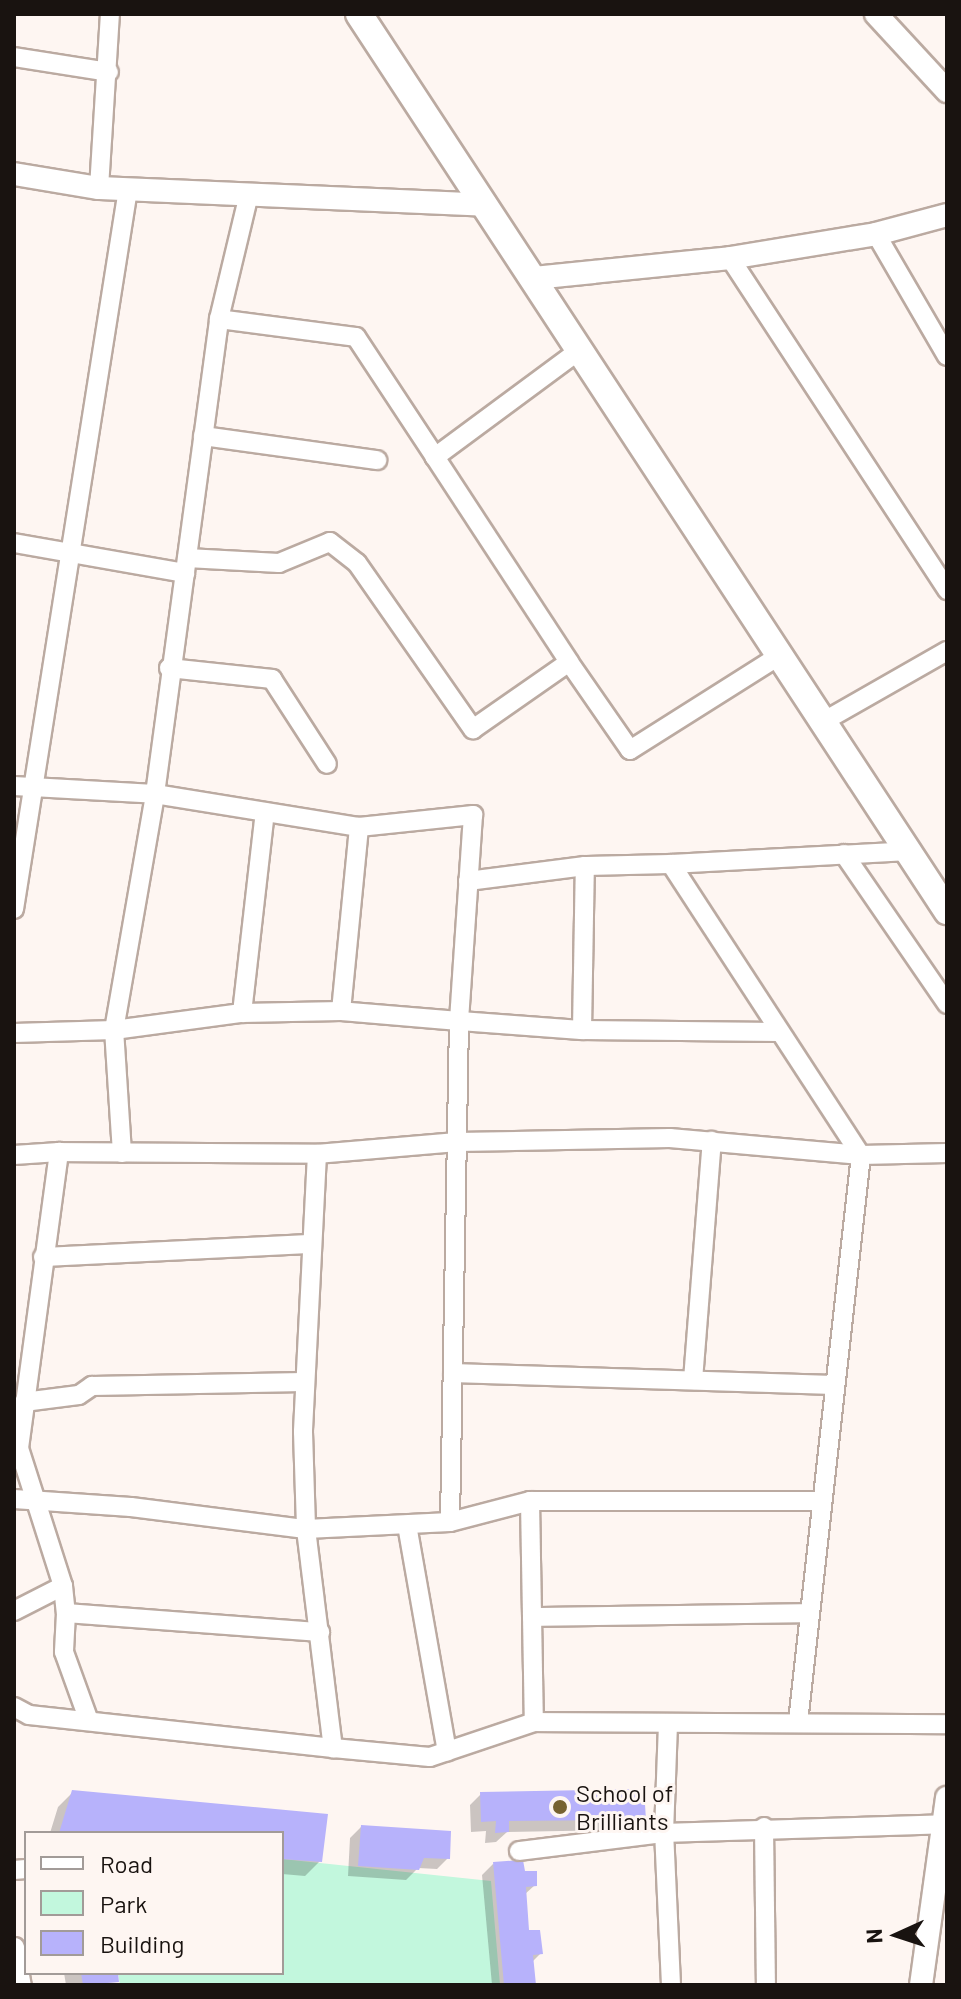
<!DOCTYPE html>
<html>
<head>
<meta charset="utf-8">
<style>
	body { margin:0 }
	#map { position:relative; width:961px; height:1999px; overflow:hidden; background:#fef6f2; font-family:Barlow,sans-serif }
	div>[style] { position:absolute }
	.green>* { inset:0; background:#c2f7dd }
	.shadow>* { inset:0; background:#0003 }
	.building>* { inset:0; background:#b7b2fb }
	.roads { filter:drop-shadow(2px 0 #bbaaa1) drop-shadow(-2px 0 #bbaaa1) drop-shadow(0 2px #bbaaa1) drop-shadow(0 -2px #bbaaa1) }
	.minor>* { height:18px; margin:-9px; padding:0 9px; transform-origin:9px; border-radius:9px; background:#fff }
	.tertiary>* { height:22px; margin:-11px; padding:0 11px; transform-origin:11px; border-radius:11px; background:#fff }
	.secondary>* { height:26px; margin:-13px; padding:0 13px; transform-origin:13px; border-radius:13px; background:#fff }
	.dots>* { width:22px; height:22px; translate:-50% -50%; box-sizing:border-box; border:4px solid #fef6f2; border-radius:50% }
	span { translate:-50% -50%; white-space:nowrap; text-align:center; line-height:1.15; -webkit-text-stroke:6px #fef6f2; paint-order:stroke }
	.poi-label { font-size:24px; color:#191310 }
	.left { translate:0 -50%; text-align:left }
	.frame { position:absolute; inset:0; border:16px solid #191310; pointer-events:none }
	.legend { position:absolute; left:24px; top:1831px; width:260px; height:144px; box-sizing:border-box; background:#fef6f2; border:2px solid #a29b98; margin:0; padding:10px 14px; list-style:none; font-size:24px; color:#191310 }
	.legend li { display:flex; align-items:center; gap:16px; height:40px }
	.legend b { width:40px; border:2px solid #a29b98 }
	.north { position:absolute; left:857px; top:1895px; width:80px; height:80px; -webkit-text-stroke:6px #fef6f2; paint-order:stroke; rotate:267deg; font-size:22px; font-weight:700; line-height:32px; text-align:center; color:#191310 }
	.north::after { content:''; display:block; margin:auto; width:28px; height:36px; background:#191310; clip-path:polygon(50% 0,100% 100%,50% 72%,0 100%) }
</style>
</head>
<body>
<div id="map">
	<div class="green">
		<i style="clip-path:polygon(282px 1859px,491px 1881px,500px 1985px,120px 1985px,118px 1973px,282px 1973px)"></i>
	</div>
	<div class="shadow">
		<i style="clip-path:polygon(73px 1792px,326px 1816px,320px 1861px,305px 1876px,282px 1874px,282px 1833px,50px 1833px,58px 1807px)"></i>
		<i style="clip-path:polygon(481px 1794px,644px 1820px,636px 1827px,616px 1830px,507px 1832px,496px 1842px,485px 1843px,486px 1831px,471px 1832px,470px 1805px)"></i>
		<i style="clip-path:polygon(361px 1827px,448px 1858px,437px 1869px,418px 1868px,406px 1880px,348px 1876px,350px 1838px)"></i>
		<i style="clip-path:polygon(493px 1864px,523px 1873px,535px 1885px,524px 1895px,527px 1932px,541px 1953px,532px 1962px,534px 1985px,492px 1985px,482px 1875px)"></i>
		<i style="clip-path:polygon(64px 1973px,116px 1973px,117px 1982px,66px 1985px)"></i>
	</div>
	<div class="building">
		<i style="clip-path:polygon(644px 1789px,646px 1820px,638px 1821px,638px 1830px,627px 1831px,626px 1820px,509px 1821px,509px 1832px,495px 1833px,496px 1821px,481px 1822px,480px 1792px)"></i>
		<i style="clip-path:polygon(72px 1790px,328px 1814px,322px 1862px,282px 1859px,282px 1833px,59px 1833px)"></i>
		<i style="clip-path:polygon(361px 1825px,451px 1831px,450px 1859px,424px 1858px,419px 1870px,358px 1866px)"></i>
		<i style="clip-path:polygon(523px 1860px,525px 1871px,537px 1871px,537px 1886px,526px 1887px,529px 1930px,540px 1930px,543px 1954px,533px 1955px,536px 1985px,504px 1985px,493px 1862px)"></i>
		<i style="clip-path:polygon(81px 1973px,118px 1973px,119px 1982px,83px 1985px)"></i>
	</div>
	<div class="roads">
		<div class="minor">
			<i style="left:14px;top:57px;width:96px;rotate:9deg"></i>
			<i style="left:99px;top:188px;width:174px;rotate:-86.4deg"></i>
			<i style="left:876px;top:234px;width:141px;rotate:59.8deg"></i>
			<i style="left:730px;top:258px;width:397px;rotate:56.8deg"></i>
			<i style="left:219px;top:319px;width:138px;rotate:7.5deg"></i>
			<i style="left:356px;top:337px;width:144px;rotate:56.6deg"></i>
			<i style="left:581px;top:349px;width:182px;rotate:143.5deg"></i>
			<i style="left:435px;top:457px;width:245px;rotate:56.8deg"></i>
			<i style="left:569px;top:662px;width:107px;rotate:55.3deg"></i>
			<i style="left:630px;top:750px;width:180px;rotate:-32.3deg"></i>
			<i style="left:203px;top:436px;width:176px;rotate:7.9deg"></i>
			<i style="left:14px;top:543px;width:174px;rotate:10deg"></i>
			<i style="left:187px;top:558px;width:92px;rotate:3.1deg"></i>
			<i style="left:279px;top:563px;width:55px;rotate:-22.4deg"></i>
			<i style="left:330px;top:542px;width:34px;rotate:38deg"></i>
			<i style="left:357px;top:563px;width:203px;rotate:55.1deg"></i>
			<i style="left:473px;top:729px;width:117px;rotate:-34.9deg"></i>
			<i style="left:169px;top:668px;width:104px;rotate:6.1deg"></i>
			<i style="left:272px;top:679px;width:101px;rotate:57.1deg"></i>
			<i style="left:826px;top:720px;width:139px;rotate:-29.7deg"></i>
			<i style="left:14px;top:786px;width:141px;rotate:3.2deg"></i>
			<i style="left:155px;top:794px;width:207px;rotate:9.2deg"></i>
			<i style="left:359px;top:827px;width:115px;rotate:-6deg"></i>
			<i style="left:473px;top:815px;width:206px;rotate:93.9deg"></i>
			<i style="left:459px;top:1021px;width:118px;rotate:-175.2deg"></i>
			<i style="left:844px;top:854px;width:182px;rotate:55.5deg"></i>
			<i style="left:671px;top:864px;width:238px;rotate:-3.1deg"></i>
			<i style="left:468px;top:881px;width:118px;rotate:-7.3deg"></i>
			<i style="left:14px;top:909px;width:729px;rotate:-81deg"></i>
			<i style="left:242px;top:1013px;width:202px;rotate:-83.5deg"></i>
			<i style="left:582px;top:1030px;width:197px;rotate:0.6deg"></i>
			<i style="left:14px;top:1033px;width:100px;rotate:-1.7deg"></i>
			<i style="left:114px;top:1030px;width:129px;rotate:-7.6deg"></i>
			<i style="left:242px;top:1013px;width:99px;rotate:-1.2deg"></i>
			<i style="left:341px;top:1011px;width:185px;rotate:-84.4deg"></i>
			<i style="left:122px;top:1153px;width:123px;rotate:-93.7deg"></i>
			<i style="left:114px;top:1030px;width:240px;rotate:-80.1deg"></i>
			<i style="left:155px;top:794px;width:479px;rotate:-82.3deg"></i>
			<i style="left:219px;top:319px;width:129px;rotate:-76.5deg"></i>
			<i style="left:947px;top:1153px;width:86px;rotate:178.7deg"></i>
			<i style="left:861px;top:1155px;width:192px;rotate:-174.9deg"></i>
			<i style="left:670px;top:1138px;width:213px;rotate:178.9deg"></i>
			<i style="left:457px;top:1142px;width:141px;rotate:175.1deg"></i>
			<i style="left:317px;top:1154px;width:278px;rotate:92.9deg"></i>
			<i style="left:303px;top:1432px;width:97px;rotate:88.2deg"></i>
			<i style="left:306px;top:1529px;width:144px;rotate:-2.8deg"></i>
			<i style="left:450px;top:1522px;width:83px;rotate:-14.7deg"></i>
			<i style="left:530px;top:1501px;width:221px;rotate:89deg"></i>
			<i style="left:534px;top:1722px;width:413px;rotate:0.3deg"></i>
			<i style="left:14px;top:1155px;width:45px;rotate:-3.8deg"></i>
			<i style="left:43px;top:1257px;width:267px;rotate:-2.8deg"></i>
			<i style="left:453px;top:1373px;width:380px;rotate:1.8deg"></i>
			<i style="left:693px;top:1380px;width:240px;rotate:-85.5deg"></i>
			<i style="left:24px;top:1402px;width:55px;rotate:-7.3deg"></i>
			<i style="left:79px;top:1395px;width:16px;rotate:-35deg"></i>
			<i style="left:92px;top:1386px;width:212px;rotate:-1.1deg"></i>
			<i style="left:14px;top:1499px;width:117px;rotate:3.9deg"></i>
			<i style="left:131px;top:1507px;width:176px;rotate:7.2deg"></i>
			<i style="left:306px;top:1529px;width:221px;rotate:83deg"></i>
			<i style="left:333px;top:1748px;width:97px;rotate:5.3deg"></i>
			<i style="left:430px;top:1757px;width:110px;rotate:-18.6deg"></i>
			<i style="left:530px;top:1501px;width:291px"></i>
			<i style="left:450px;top:1522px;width:501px;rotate:-88.97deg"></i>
			<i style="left:459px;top:1021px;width:123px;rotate:4.2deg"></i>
			<i style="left:582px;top:1030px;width:164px;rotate:-89deg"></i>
			<i style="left:585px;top:866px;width:86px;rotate:-1.3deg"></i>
			<i style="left:671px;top:864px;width:348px;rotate:56.9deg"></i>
			<i style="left:861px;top:1155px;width:570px;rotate:96.34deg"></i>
			<i style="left:407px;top:1525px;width:230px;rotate:80deg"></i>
			<i style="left:63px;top:1586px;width:27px;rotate:84deg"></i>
			<i style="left:66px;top:1613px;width:255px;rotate:4.3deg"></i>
			<i style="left:14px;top:1611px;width:55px;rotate:-27deg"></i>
			<i style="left:63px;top:1586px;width:145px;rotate:-107.7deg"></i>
			<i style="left:19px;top:1448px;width:299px;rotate:-82.3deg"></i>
			<i style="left:59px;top:1152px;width:258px;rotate:0.4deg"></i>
			<i style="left:66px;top:1613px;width:39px;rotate:93deg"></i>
			<i style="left:64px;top:1652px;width:73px;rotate:70.1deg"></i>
			<i style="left:532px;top:1617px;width:277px;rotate:-0.8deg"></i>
			<i style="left:14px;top:1707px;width:17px;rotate:28deg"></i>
			<i style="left:29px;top:1715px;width:306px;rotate:6.2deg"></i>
			<i style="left:764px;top:1827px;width:158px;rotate:89.3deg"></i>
			<i style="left:519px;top:1851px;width:146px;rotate:-7.1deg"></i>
			<i style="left:664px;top:1833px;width:108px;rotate:-87.9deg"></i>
			<i style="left:14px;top:1870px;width:12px;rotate:-5deg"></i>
			<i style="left:15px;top:1947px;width:39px;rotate:80deg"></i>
			<i style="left:671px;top:1985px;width:152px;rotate:-92.6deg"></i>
			<i style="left:664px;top:1833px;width:279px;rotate:-1.8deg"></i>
		</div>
		<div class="tertiary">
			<i style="left:876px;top:14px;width:105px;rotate:47.3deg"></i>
			<i style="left:14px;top:174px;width:86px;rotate:9.4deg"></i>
			<i style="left:99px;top:188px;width:387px;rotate:2.5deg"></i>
			<i style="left:534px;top:278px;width:197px;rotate:-5.8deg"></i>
			<i style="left:730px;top:258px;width:148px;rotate:-9.3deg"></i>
			<i style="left:876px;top:234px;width:73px;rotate:-15deg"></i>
			<i style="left:921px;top:1985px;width:189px;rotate:-82.1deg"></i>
		</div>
		<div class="secondary">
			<i style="left:359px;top:14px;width:1073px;rotate:56.75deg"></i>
		</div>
	</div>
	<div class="dots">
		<i style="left:560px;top:1807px;background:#766231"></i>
	</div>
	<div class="poi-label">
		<span class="left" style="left:576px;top:1807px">School of<br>Brilliants</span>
	</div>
	<div class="frame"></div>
	<ul class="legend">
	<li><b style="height:10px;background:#fff"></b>Road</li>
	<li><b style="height:22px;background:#c2f7dd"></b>Park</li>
	<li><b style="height:22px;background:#b7b2fb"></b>Building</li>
	</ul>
	<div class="north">N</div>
</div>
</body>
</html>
